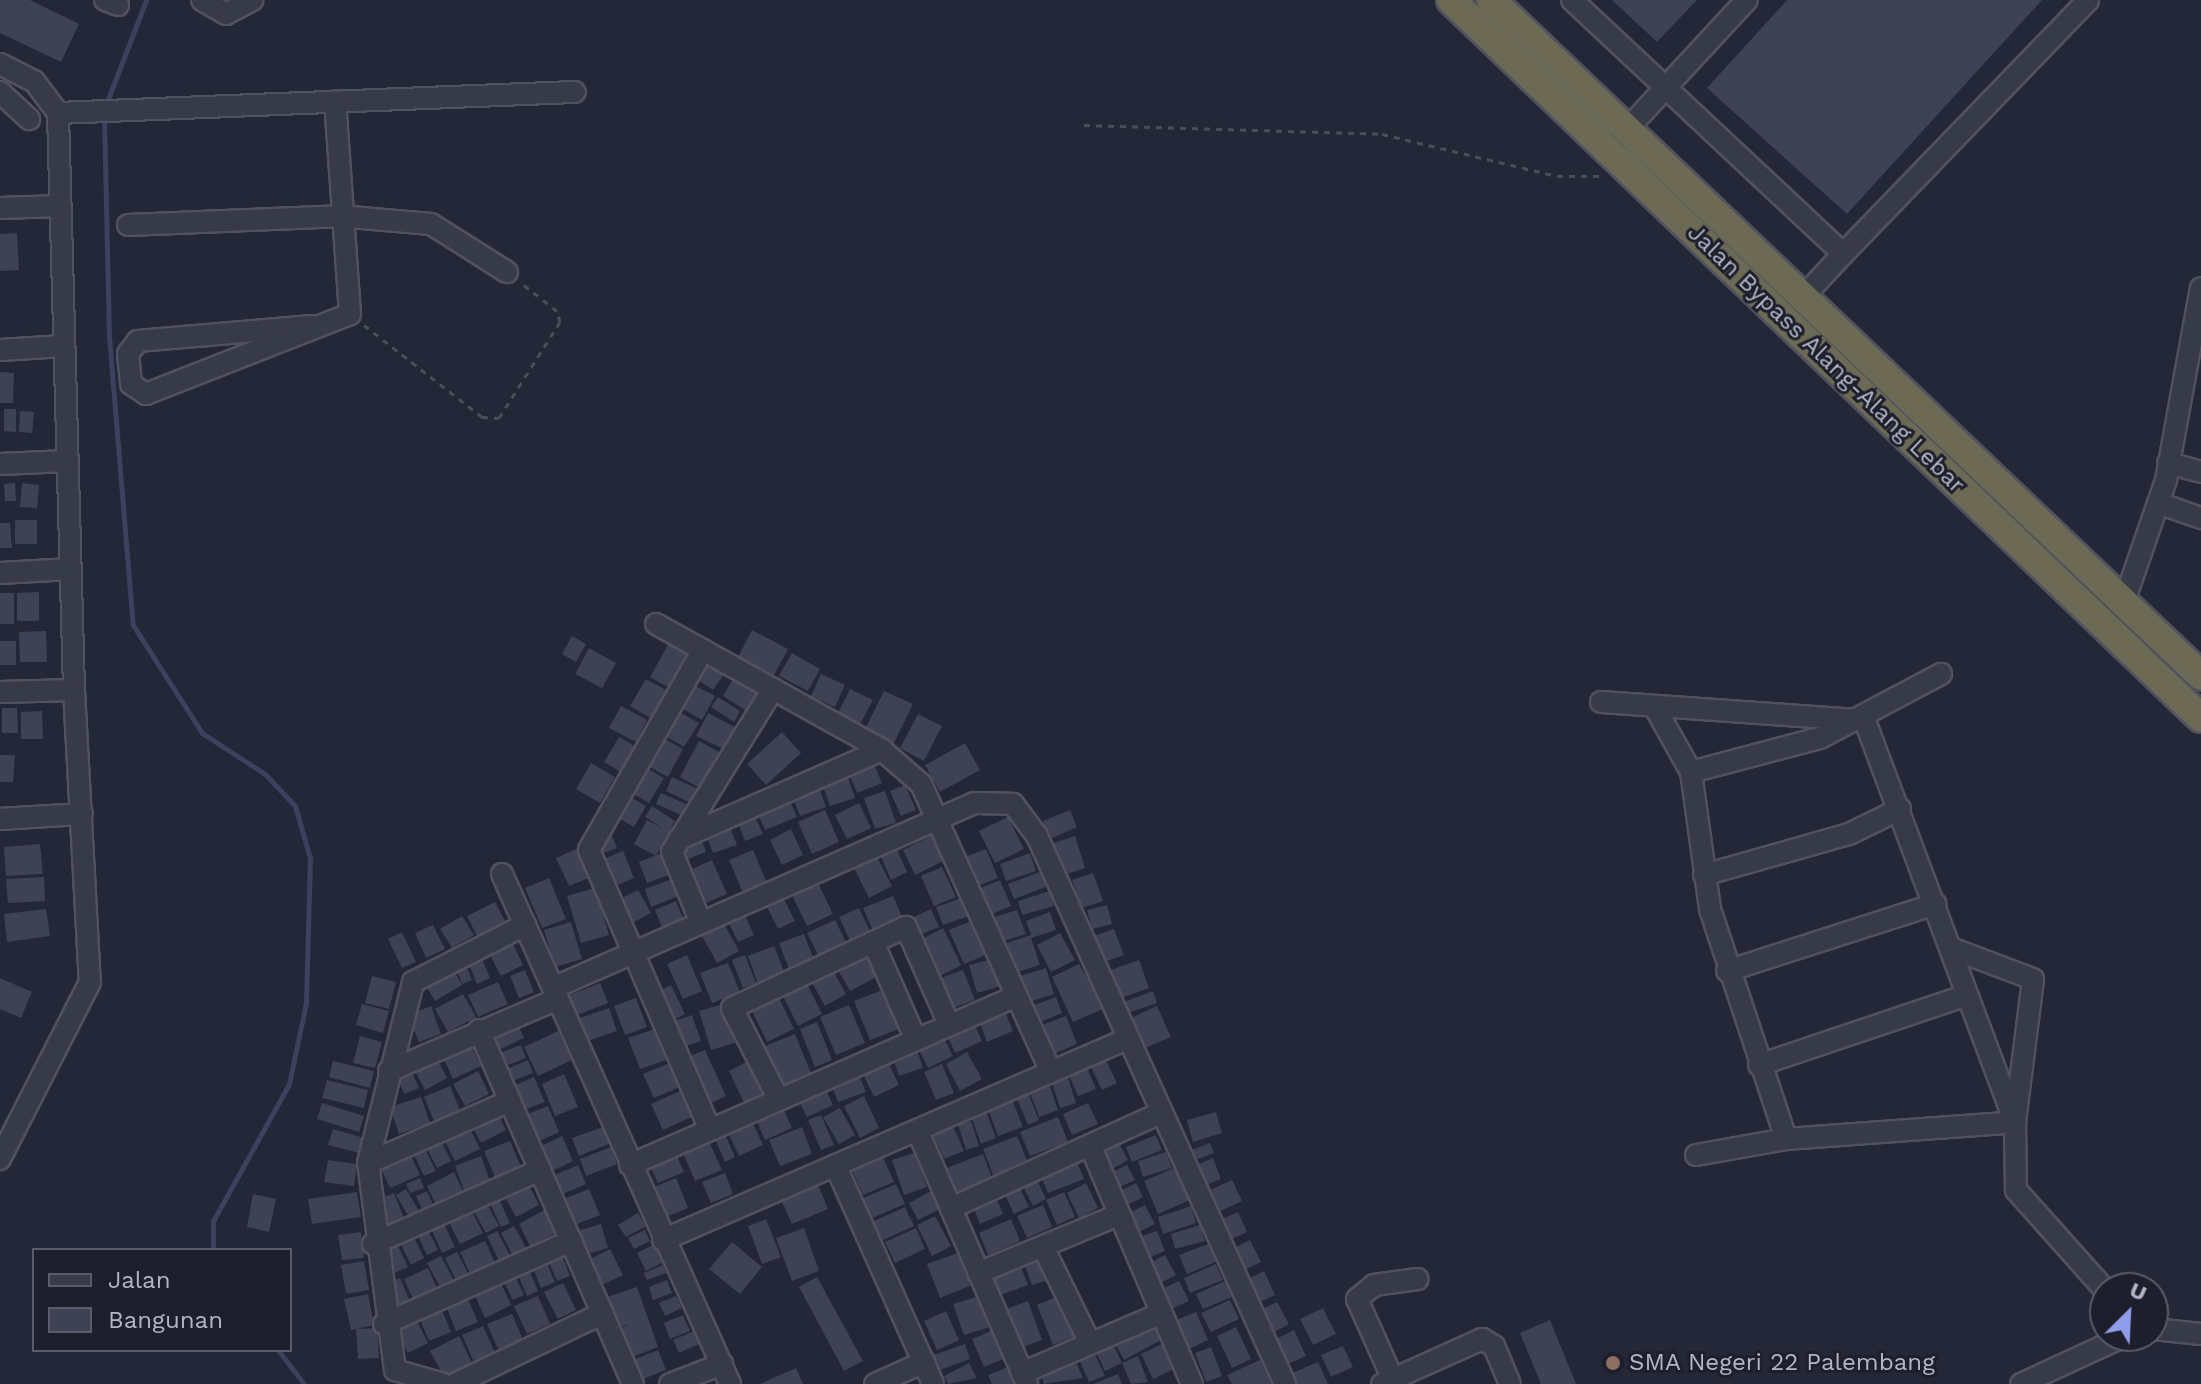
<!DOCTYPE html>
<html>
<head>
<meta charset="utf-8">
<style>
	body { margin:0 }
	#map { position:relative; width:2201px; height:1384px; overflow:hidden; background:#242737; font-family:"Work Sans",sans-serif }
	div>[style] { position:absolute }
	.stream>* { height:5px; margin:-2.5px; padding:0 2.5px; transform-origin:2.5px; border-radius:2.5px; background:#3b415e }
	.building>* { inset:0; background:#3e4254 }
	.path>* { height:3px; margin-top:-1.5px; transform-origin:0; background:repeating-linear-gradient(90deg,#465157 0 6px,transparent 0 12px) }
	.roads { filter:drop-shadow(2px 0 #4f525f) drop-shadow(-2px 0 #4f525f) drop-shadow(0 2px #4f525f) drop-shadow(0 -2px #4f525f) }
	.minor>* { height:20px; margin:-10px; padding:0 10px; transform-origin:10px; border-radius:10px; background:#373a47 }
	.highway>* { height:28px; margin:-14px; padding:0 14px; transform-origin:14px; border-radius:14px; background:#6c6955 }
	.dots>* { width:22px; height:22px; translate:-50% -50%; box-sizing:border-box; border:4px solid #1d1f2c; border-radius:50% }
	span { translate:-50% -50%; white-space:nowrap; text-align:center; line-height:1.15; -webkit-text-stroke:6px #1d1f2c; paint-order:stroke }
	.street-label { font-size:24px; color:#b2b5c3 }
	.poi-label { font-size:24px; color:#b2b5c3 }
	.left { translate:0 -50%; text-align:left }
	.legend { position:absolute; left:32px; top:1248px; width:260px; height:104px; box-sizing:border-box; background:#1d1f2c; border:2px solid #595b68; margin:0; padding:10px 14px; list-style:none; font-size:24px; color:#b2b5c3 }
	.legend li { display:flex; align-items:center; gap:16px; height:40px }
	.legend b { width:40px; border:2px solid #595b68 }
	.north { position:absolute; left:2089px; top:1272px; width:80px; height:80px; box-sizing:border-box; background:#1d1f2c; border:2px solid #595b68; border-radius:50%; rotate:24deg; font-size:22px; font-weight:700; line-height:32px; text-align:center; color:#b2b5c3 }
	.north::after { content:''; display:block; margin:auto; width:28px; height:36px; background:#909dea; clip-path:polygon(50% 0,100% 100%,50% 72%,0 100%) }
</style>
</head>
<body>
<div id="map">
	<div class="stream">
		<i style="left:105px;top:107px;width:115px;rotate:-69deg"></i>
		<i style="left:104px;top:117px;width:219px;rotate:88.7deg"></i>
		<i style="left:109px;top:336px;width:290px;rotate:85.3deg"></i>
		<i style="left:133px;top:625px;width:128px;rotate:57.4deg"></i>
		<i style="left:202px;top:733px;width:75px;rotate:33.1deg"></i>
		<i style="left:265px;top:774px;width:44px;rotate:46.8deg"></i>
		<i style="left:295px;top:806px;width:54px;rotate:73.9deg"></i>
		<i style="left:310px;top:858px;width:145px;rotate:91.6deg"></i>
		<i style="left:306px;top:1003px;width:83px;rotate:101.9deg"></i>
		<i style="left:289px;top:1084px;width:157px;rotate:119deg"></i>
		<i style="left:213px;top:1221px;width:29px;rotate:90deg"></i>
		<i style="left:278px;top:1350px;width:43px;rotate:52.6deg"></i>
	</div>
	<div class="building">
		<i style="clip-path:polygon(0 0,30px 0,79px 24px,61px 62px,0 33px)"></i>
		<i style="clip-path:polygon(1612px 0,1697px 0,1657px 42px)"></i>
		<i style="clip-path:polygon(1787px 0,2042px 0,1847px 214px,1707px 88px)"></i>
		<i style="clip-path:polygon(17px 233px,19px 270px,0 271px,0 234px)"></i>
		<i style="clip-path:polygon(0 372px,14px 373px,13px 403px,0 403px)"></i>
		<i style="clip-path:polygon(4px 409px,16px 409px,16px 432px,4px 431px)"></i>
		<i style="clip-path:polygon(20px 411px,34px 412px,32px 433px,19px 432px)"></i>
		<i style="clip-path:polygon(15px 483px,16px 501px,5px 501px,4px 484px)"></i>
		<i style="clip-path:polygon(22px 483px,39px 485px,37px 508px,20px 507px)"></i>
		<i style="clip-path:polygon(15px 520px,37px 520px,37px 544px,15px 544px)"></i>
		<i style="clip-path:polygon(0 523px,10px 523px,12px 548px,0 548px)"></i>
		<i style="clip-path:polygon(39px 592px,39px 621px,17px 621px,17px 593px)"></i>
		<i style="clip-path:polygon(0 593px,14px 593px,14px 624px,0 624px)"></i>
		<i style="clip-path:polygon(752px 630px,788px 649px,774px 675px,738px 657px)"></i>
		<i style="clip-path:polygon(46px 631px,47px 662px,20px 662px,19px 632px)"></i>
		<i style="clip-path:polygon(572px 636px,586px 644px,576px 662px,562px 654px)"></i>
		<i style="clip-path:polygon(0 641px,16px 641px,16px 665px,0 665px)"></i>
		<i style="clip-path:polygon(669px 643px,688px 654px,669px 688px,650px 677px)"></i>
		<i style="clip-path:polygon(589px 648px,616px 663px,602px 688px,575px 674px)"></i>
		<i style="clip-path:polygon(792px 653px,820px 669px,808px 691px,779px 676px)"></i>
		<i style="clip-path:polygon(706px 663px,724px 674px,713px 690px,696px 679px)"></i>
		<i style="clip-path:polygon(821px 674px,845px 685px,835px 707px,811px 696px)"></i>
		<i style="clip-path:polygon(735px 676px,759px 691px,747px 711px,723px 696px)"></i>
		<i style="clip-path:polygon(646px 679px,668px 691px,652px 719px,630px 706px)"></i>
		<i style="clip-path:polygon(694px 685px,715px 696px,702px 720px,681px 708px)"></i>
		<i style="clip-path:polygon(850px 689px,873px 700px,860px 724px,838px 713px)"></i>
		<i style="clip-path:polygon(884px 691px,913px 704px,894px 743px,865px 729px)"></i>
		<i style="clip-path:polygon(718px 697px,740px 711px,734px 722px,711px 707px)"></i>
		<i style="clip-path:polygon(621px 706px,647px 720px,636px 742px,609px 728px)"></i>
		<i style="clip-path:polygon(2px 708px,17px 708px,18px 733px,2px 733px)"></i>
		<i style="clip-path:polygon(676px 710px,699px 723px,684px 747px,662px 734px)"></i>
		<i style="clip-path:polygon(42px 711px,43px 739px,21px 739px,21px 712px)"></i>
		<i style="clip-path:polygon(708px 713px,735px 727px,724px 749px,696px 736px)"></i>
		<i style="clip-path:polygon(918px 714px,942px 726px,924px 761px,900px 748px)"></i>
		<i style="clip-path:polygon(782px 732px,801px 753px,766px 785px,747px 764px)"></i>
		<i style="clip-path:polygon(619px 737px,638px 748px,622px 773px,604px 762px)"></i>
		<i style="clip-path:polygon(661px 737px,683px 749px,668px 777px,646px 765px)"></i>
		<i style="clip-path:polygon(699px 741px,719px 752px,700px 788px,680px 777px)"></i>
		<i style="clip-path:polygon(965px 743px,980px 770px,940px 792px,925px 765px)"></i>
		<i style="clip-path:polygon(0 755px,15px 755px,13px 782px,0 782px)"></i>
		<i style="clip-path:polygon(872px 759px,882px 783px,857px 793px,847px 769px)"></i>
		<i style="clip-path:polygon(591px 763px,615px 777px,600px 803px,576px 789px)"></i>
		<i style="clip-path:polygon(645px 767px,664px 778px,649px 803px,630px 792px)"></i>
		<i style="clip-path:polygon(846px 772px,855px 798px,830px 806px,821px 780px)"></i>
		<i style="clip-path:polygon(672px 777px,700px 790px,693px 804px,666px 791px)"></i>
		<i style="clip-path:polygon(817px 783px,826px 807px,800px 816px,791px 792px)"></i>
		<i style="clip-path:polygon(905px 785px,916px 810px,901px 816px,890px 791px)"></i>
		<i style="clip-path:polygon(885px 791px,896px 823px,875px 829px,864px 798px)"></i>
		<i style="clip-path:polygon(661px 793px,686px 804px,681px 815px,656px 804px)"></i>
		<i style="clip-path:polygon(627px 795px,646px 806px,634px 827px,615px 816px)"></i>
		<i style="clip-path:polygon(788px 797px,797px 817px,765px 830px,756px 810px)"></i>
		<i style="clip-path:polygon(859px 803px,871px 828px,847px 839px,835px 815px)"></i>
		<i style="clip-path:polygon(652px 806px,675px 821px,656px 856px,634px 844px,647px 820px,664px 829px,645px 817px)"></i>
		<i style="clip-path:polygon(825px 810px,839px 842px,812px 854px,798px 822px)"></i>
		<i style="clip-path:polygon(1070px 810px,1077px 827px,1050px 839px,1043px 821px)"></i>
		<i style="clip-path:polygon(753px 812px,763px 834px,745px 841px,736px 818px)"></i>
		<i style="clip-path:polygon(1008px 817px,1024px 849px,995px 863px,979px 831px)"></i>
		<i style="clip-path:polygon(729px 824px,737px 845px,713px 853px,705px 832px)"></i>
		<i style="clip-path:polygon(791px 829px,803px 855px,782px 865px,770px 840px)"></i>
		<i style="clip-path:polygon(610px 831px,617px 848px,601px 854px,594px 837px)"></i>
		<i style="clip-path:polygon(700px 835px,706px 852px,688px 859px,682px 841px)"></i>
		<i style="clip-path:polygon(931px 836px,943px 861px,915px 875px,903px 850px)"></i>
		<i style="clip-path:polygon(1075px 836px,1085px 868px,1061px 876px,1051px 844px)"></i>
		<i style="clip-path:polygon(40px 844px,43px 874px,6px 876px,4px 847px)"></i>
		<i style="clip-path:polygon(895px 845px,907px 872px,891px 880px,879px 852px)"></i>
		<i style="clip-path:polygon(578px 848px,591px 877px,569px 886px,556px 858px)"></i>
		<i style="clip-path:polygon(986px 849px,998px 878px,978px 886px,965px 857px)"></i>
		<i style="clip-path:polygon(753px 850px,767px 883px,743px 893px,729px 860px)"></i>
		<i style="clip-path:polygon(623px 851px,634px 878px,613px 887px,601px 860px)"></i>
		<i style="clip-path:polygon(665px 852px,674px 873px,647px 883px,639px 862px)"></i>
		<i style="clip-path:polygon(1030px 853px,1036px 871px,1006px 881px,1000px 864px)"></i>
		<i style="clip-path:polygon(877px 857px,892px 886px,869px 898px,854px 868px)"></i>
		<i style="clip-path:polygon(712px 860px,727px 894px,703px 904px,688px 871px)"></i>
		<i style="clip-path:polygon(942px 867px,956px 897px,934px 906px,921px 876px)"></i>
		<i style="clip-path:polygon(1042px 871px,1048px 886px,1014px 899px,1008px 884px)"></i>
		<i style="clip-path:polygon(1093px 873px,1103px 901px,1082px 908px,1072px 880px)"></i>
		<i style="clip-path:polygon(44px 877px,45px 901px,8px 903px,6px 879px)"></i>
		<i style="clip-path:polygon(549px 878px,566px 919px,542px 928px,525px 888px)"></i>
		<i style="clip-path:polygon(675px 878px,681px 895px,651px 907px,645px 889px)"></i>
		<i style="clip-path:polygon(1000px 880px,1011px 906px,992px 914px,981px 888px)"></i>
		<i style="clip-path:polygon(817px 881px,833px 914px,807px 926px,791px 893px)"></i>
		<i style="clip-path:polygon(595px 888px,609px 935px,581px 943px,567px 896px)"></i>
		<i style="clip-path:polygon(638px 890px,651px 913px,630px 924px,618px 900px)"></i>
		<i style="clip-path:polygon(1050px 891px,1054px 906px,1022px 915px,1018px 901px)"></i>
		<i style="clip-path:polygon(782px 895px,795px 921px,778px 929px,765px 903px)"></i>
		<i style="clip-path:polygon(893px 896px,904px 921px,874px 933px,863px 908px)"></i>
		<i style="clip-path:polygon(964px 897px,971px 915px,943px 925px,936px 907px)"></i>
		<i style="clip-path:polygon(676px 901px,683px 918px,662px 927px,655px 910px)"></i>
		<i style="clip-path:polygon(495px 902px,505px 921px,477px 936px,467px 916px)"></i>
		<i style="clip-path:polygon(1107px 905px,1112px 924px,1092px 929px,1087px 910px)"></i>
		<i style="clip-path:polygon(859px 908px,872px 935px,852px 945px,839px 917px)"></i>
		<i style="clip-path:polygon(46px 909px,50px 936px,7px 942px,4px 914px)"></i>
		<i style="clip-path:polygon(931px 909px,939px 927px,917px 936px,909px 919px)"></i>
		<i style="clip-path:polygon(1017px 910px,1026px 934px,1004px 941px,995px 917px)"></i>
		<i style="clip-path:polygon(1050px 912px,1056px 930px,1031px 938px,1040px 965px,1017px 972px,1007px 943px,1031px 935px,1026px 921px)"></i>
		<i style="clip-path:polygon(462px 916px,474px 935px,452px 948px,440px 929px)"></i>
		<i style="clip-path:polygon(745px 916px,754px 935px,738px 942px,729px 923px)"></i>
		<i style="clip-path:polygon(835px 920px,846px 942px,818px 955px,807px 933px)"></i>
		<i style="clip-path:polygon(974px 920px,988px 954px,964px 964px,949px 930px)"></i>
		<i style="clip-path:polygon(571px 922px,582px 959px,555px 967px,544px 930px)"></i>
		<i style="clip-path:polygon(724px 924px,739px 951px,717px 963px,702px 936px)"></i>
		<i style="clip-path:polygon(433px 925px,445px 949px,426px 958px,415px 933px)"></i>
		<i style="clip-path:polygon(943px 928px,961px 965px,938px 977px,920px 940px)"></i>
		<i style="clip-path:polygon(1114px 929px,1124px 955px,1104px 962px,1094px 936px)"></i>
		<i style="clip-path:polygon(402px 932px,416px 962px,402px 968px,388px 939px)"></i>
		<i style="clip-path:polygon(1060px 933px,1075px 960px,1051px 972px,1037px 945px)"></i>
		<i style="clip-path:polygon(804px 934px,816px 965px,791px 974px,779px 943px)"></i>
		<i style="clip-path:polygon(513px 944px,523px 965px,501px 976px,490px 955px)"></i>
		<i style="clip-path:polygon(774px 946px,785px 974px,758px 984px,748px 956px)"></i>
		<i style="clip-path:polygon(479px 952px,490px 978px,477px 984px,466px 957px)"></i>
		<i style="clip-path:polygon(869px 954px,880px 975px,850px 991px,838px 970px)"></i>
		<i style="clip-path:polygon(687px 955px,702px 991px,683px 999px,667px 964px)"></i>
		<i style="clip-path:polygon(745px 955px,756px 983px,743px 988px,732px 960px)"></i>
		<i style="clip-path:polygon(993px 959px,1001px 986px,977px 993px,969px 965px)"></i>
		<i style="clip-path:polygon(1139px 960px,1149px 988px,1121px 998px,1111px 970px)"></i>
		<i style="clip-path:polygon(464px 961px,472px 980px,462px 984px,455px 965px)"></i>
		<i style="clip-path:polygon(728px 963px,740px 992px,712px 1003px,700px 973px)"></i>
		<i style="clip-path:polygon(1079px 964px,1105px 1008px,1073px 1022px,1052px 977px)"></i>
		<i style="clip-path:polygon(831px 967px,846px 994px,825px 1006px,810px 979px)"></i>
		<i style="clip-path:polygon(1046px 968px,1054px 994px,1029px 1002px,1020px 976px)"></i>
		<i style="clip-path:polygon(453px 969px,462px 985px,435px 1001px,425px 984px)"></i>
		<i style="clip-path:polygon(525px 970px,534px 992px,519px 998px,510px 976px)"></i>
		<i style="clip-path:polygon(963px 970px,975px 1000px,950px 1009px,938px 979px)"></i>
		<i style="clip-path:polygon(372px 976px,396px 982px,389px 1009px,365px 1003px)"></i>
		<i style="clip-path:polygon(0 978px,32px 992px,21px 1018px,0 1009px)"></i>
		<i style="clip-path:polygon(805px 980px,822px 1014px,798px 1026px,781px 992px)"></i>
		<i style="clip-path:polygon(498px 982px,508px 1004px,478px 1017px,468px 995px)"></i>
		<i style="clip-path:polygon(600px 983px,608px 1003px,572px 1017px,565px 997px)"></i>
		<i style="clip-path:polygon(671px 985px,685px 1014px,675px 1019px,661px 990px)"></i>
		<i style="clip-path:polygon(885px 989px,901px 1028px,870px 1040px,854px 1001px)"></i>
		<i style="clip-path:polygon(1153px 991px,1157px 1003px,1128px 1013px,1124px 1002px)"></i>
		<i style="clip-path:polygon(463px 994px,476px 1017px,448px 1032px,435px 1009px)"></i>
		<i style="clip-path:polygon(777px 994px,794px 1029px,767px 1042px,750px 1007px)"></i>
		<i style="clip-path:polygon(1056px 997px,1062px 1013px,1035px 1024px,1029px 1007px)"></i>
		<i style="clip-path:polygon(636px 998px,647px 1027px,625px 1035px,614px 1006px)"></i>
		<i style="clip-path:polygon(362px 1004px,389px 1011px,383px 1033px,356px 1025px)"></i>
		<i style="clip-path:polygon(723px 1004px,735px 1043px,711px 1050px,699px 1011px)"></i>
		<i style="clip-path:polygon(849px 1005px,865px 1043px,836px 1055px,820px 1017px)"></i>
		<i style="clip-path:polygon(431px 1006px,441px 1034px,419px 1042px,408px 1015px)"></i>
		<i style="clip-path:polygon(1157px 1006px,1171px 1037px,1145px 1048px,1131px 1018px)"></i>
		<i style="clip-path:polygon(609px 1008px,617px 1031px,582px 1043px,574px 1020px)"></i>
		<i style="clip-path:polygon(1004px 1009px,1013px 1031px,987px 1042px,979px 1020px)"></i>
		<i style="clip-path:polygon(692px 1015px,701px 1041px,680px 1048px,671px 1022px)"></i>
		<i style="clip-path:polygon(1066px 1016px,1077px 1044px,1049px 1056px,1037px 1027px)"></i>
		<i style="clip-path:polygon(516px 1020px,524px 1038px,492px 1053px,484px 1035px)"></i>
		<i style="clip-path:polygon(972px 1020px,982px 1041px,955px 1053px,946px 1032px)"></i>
		<i style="clip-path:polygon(817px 1022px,832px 1060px,815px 1067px,800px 1029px)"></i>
		<i style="clip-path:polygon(658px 1028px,669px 1059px,640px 1069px,628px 1038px)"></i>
		<i style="clip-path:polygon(558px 1031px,572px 1060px,538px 1076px,524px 1047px)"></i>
		<i style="clip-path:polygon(795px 1034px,811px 1073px,776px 1088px,760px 1048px)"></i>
		<i style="clip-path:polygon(360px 1036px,382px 1042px,375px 1068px,353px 1063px)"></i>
		<i style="clip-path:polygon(943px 1036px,953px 1056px,928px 1068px,918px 1048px)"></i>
		<i style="clip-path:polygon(470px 1044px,481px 1066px,453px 1079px,443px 1057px)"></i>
		<i style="clip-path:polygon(521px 1045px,526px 1058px,500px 1068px,495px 1055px)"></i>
		<i style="clip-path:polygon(705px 1050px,726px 1096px,709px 1104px,688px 1057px)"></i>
		<i style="clip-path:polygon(917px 1050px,923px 1068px,899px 1076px,893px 1058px)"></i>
		<i style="clip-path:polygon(967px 1052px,982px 1079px,960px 1091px,946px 1064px)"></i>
		<i style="clip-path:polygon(436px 1056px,447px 1078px,425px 1090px,413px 1067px)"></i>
		<i style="clip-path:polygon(754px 1058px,771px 1092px,745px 1105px,729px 1071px)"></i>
		<i style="clip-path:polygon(886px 1058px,899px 1085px,874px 1097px,861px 1070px)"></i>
		<i style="clip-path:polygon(1105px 1058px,1117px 1083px,1102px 1090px,1090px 1065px)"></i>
		<i style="clip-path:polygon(528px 1060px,533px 1073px,508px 1083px,502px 1071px)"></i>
		<i style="clip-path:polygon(333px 1061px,374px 1071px,370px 1088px,329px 1077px)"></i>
		<i style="clip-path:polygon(670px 1063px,680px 1087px,654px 1098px,643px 1074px)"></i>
		<i style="clip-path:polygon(942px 1064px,954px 1093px,936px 1100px,924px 1072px)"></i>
		<i style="clip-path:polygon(1086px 1065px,1096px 1089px,1078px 1096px,1068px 1073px)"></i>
		<i style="clip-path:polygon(1065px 1068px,1076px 1103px,1060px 1108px,1049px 1073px)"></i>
		<i style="clip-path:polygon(411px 1070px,419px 1088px,404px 1094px,397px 1076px)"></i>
		<i style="clip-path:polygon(478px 1071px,489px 1094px,465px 1106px,453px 1084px)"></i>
		<i style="clip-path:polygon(858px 1073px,866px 1092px,838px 1102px,831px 1084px)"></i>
		<i style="clip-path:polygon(564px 1074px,578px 1107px,555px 1116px,542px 1084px)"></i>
		<i style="clip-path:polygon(1046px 1075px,1058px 1110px,1039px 1117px,1026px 1082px)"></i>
		<i style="clip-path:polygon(534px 1077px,545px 1102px,524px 1110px,513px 1086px)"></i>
		<i style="clip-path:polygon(327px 1080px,368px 1090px,364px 1108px,322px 1098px)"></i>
		<i style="clip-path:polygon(450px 1086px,460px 1110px,434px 1121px,424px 1097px)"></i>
		<i style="clip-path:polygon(1025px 1086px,1039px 1120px,1028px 1125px,1014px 1091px)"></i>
		<i style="clip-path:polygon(826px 1090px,833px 1105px,807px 1117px,800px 1103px)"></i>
		<i style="clip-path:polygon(680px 1091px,692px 1117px,663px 1130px,651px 1104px)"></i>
		<i style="clip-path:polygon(864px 1096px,879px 1128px,860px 1138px,844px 1106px)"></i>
		<i style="clip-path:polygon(421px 1097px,430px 1123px,399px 1134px,390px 1107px)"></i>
		<i style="clip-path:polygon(1011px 1097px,1023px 1127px,998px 1136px,987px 1106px)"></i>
		<i style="clip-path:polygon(322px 1103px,364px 1116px,359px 1132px,317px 1119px)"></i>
		<i style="clip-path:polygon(1088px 1103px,1098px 1124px,1072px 1135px,1063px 1114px)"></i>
		<i style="clip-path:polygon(548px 1106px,559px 1132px,537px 1142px,525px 1115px)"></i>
		<i style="clip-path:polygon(782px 1106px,792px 1128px,765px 1140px,755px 1117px)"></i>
		<i style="clip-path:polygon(840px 1108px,855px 1135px,839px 1144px,823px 1117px)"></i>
		<i style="clip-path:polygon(985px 1108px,996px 1138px,981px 1144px,970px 1113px)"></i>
		<i style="clip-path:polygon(1216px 1112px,1222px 1133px,1193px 1142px,1187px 1120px)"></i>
		<i style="clip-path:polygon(498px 1114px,506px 1130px,481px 1143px,473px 1127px)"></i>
		<i style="clip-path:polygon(821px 1115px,834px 1145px,821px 1150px,808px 1120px)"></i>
		<i style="clip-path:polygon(750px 1117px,763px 1145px,739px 1156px,726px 1128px)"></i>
		<i style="clip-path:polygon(1058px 1117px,1068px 1142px,1030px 1156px,1020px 1132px)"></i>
		<i style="clip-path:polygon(971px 1121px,979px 1146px,966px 1150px,958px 1125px)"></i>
		<i style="clip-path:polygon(468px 1125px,480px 1149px,455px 1161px,443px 1137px)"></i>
		<i style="clip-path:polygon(953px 1126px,964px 1151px,944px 1159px,933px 1134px)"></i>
		<i style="clip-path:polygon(603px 1127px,609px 1144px,579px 1156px,572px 1138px)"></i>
		<i style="clip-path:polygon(802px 1127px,812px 1154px,780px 1166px,769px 1140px)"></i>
		<i style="clip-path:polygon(333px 1129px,364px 1138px,359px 1153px,328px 1145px)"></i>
		<i style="clip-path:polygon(723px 1130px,735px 1157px,725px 1162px,713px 1134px)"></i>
		<i style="clip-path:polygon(1156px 1135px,1162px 1150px,1132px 1162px,1126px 1147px)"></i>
		<i style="clip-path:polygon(439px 1136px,451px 1161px,437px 1168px,424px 1143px)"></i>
		<i style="clip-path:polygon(562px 1136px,573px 1161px,552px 1171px,541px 1146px)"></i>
		<i style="clip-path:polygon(1017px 1136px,1028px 1163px,994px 1177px,983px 1149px)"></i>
		<i style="clip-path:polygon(1116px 1138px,1128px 1160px,1107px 1172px,1095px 1149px)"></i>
		<i style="clip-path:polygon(510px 1141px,521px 1167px,495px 1177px,484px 1151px)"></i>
		<i style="clip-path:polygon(709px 1142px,722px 1170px,695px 1181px,683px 1153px)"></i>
		<i style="clip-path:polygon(1210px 1143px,1214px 1153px,1190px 1162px,1186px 1152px)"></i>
		<i style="clip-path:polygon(423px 1145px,436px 1171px,424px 1176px,412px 1150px)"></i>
		<i style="clip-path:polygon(611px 1147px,617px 1164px,586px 1176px,580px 1159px)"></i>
		<i style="clip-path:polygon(408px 1149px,420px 1175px,390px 1188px,378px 1163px)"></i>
		<i style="clip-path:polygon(674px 1149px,684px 1172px,658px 1183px,647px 1160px)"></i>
		<i style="clip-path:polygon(1166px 1152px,1172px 1168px,1143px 1177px,1138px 1161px)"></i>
		<i style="clip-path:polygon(914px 1153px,927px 1187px,904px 1195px,892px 1160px)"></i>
		<i style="clip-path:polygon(983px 1154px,992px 1178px,954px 1193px,944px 1169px)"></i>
		<i style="clip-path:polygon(481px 1156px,491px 1184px,465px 1193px,455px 1166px)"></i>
		<i style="clip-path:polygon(883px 1157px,894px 1182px,863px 1195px,852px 1170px)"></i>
		<i style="clip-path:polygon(1213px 1158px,1221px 1179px,1202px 1187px,1194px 1166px)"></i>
		<i style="clip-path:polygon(328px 1160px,357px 1164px,354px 1186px,324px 1182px)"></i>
		<i style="clip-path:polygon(1077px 1162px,1084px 1179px,1048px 1193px,1041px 1176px)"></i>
		<i style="clip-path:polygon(578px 1165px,586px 1184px,558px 1196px,550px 1177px)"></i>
		<i style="clip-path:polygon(1127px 1165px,1135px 1180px,1113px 1190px,1106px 1175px)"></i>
		<i style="clip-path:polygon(1176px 1167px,1190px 1200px,1158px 1214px,1144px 1181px)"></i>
		<i style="clip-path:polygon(454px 1172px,464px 1193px,437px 1207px,427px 1186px)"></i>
		<i style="clip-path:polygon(725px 1173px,733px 1194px,711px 1203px,702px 1182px)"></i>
		<i style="clip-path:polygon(1035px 1176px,1046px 1199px,1033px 1206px,1021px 1182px)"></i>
		<i style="clip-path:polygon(420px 1178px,424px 1188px,410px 1193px,406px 1184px)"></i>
		<i style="clip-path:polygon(676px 1178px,688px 1208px,664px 1218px,652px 1188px)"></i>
		<i style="clip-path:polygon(1232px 1180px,1242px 1201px,1214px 1214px,1204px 1193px)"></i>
		<i style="clip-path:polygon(527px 1181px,539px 1205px,516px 1217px,503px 1193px)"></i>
		<i style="clip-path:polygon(1086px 1183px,1098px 1208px,1079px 1218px,1067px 1193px)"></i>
		<i style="clip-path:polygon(1136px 1183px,1143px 1197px,1121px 1208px,1114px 1194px)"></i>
		<i style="clip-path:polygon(896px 1184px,905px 1204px,870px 1219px,861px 1199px)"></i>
		<i style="clip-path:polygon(1018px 1184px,1029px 1207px,1014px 1214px,1003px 1191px)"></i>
		<i style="clip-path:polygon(818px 1185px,828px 1209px,792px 1224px,781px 1200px)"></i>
		<i style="clip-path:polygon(406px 1189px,421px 1214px,411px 1220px,396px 1195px)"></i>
		<i style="clip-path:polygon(589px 1189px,600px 1215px,572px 1226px,561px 1200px)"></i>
		<i style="clip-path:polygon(427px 1191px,435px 1209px,424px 1214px,416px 1196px)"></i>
		<i style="clip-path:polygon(931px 1191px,940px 1209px,918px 1220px,909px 1203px)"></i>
		<i style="clip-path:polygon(357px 1192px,361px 1217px,312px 1224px,308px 1199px)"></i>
		<i style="clip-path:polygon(1064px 1192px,1075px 1217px,1057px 1225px,1046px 1200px)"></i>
		<i style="clip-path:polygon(394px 1193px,405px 1221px,387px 1227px,377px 1200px)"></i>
		<i style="clip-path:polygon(253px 1194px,276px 1199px,269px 1232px,247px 1227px)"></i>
		<i style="clip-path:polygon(995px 1195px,1003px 1214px,980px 1224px,972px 1204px)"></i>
		<i style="clip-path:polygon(498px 1197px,510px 1223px,501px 1227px,489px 1201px)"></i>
		<i style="clip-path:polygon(484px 1199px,499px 1226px,486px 1233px,471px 1206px)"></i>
		<i style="clip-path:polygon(1043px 1205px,1052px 1227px,1027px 1238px,1017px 1216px)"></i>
		<i style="clip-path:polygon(1145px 1205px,1155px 1224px,1135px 1234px,1125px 1215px)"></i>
		<i style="clip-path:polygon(469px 1206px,483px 1233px,460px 1244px,446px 1217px)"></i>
		<i style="clip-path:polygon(1191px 1206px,1196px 1223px,1163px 1234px,1158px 1217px)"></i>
		<i style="clip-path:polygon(905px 1207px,914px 1226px,881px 1241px,872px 1222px)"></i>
		<i style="clip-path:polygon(546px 1209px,558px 1232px,530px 1246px,519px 1224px)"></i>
		<i style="clip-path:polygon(1238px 1212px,1247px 1232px,1229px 1240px,1220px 1220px)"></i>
		<i style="clip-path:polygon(638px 1213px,646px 1226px,626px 1237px,618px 1225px)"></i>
		<i style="clip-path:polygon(935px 1216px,951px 1246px,932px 1256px,917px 1225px)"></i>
		<i style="clip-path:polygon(766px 1219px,781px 1257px,762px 1264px,748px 1226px)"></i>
		<i style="clip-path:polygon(1011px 1219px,1020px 1241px,988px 1255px,979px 1233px)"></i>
		<i style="clip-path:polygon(442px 1220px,455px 1247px,442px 1253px,430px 1226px)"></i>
		<i style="clip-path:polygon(601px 1224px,608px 1248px,584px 1255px,577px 1231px)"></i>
		<i style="clip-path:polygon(1200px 1225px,1205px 1241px,1175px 1249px,1171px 1234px)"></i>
		<i style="clip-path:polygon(514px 1226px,529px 1253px,515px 1260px,501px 1233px)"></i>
		<i style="clip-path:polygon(427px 1228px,438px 1250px,427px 1255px,416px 1232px)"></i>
		<i style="clip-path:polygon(804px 1228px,819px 1271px,792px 1281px,776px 1238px)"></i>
		<i style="clip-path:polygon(916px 1228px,925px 1249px,895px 1263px,885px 1242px)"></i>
		<i style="clip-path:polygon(645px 1230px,650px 1241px,634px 1249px,628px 1238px)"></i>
		<i style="clip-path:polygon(411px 1231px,424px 1258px,411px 1265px,398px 1238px)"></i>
		<i style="clip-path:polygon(497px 1231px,512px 1259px,501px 1265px,487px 1236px)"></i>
		<i style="clip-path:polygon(1157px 1231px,1165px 1251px,1146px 1259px,1137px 1238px)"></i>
		<i style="clip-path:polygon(361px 1232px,364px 1258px,342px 1260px,338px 1235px)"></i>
		<i style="clip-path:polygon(395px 1240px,408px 1267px,392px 1274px,379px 1249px)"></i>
		<i style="clip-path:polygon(1250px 1240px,1261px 1262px,1240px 1272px,1230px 1250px)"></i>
		<i style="clip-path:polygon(485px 1241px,497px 1267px,472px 1278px,460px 1252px)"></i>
		<i style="clip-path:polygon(732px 1242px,762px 1267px,740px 1294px,709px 1269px)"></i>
		<i style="clip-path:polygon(1211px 1243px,1218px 1261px,1187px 1274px,1179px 1255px)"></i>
		<i style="clip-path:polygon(655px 1244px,664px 1262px,646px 1271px,637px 1253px)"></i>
		<i style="clip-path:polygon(610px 1249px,623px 1275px,602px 1285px,590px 1259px)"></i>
		<i style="clip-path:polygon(457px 1252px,470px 1277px,458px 1284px,445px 1258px)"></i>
		<i style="clip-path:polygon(1039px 1252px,1048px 1280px,1032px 1285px,1022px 1258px)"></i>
		<i style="clip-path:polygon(561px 1253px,570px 1276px,557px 1281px,547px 1258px)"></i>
		<i style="clip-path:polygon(958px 1253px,970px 1286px,940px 1298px,927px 1264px)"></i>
		<i style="clip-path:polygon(1165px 1255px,1176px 1275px,1155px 1286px,1144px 1266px)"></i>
		<i style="clip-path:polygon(441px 1256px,456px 1285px,443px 1292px,427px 1263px)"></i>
		<i style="clip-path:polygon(545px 1259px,555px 1282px,541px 1288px,532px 1265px)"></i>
		<i style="clip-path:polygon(1018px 1260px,1028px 1285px,1000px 1295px,991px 1270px)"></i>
		<i style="clip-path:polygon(364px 1261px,369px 1290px,346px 1294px,341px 1265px)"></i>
		<i style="clip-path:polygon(1216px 1264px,1223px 1280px,1190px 1293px,1184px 1278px)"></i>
		<i style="clip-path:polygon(527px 1265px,538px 1291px,527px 1296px,516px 1270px)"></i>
		<i style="clip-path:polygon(663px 1265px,666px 1273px,647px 1280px,644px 1273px)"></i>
		<i style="clip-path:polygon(428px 1268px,439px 1293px,415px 1304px,404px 1279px)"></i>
		<i style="clip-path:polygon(1264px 1271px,1275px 1295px,1256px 1304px,1245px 1281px)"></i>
		<i style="clip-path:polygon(513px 1272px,524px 1295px,513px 1300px,502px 1277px)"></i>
		<i style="clip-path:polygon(817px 1277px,863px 1361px,844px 1371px,799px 1287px)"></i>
		<i style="clip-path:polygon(400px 1278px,409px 1299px,395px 1306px,385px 1285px)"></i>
		<i style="clip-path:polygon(499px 1279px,511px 1305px,485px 1318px,473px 1291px)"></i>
		<i style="clip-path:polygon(667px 1280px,672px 1293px,653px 1300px,649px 1287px)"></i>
		<i style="clip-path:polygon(1179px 1281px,1189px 1301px,1169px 1310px,1160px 1290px)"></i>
		<i style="clip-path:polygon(1225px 1281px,1232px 1297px,1203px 1309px,1196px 1294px)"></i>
		<i style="clip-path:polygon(563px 1283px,576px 1310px,558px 1319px,544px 1292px)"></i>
		<i style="clip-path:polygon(637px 1287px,658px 1347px,630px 1358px,619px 1329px,630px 1324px,617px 1328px,607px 1297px)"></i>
		<i style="clip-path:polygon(368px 1294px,374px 1325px,351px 1330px,344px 1299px)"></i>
		<i style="clip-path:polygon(466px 1295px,478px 1322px,456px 1331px,445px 1303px)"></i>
		<i style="clip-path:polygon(983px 1295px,993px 1326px,964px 1335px,953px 1304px)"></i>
		<i style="clip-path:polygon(1061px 1295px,1077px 1336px,1053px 1345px,1037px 1305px)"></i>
		<i style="clip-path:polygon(538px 1296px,550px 1324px,527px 1334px,514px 1306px)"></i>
		<i style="clip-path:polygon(676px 1296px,682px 1308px,665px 1316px,659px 1303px)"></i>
		<i style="clip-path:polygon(1230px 1300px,1239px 1319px,1211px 1332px,1201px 1313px)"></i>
		<i style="clip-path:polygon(1028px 1301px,1042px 1340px,1020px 1348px,1006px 1309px)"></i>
		<i style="clip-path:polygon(1277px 1302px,1289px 1324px,1269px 1335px,1257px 1312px)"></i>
		<i style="clip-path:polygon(441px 1308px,451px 1332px,429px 1341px,419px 1317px)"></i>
		<i style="clip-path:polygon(1323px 1308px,1336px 1334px,1313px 1345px,1300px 1319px)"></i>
		<i style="clip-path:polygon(946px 1311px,959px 1340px,937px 1350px,924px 1321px)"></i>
		<i style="clip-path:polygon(1196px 1312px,1208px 1340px,1187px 1350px,1174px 1321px)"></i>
		<i style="clip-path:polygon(512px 1314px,523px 1340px,498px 1349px,487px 1324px)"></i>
		<i style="clip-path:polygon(683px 1315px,690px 1331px,670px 1339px,664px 1323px)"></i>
		<i style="clip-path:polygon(415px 1317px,428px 1343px,408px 1353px,394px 1327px)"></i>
		<i style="clip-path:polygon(1150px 1320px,1161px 1340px,1124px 1360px,1113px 1340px)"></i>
		<i style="clip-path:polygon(1550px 1320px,1576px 1384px,1541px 1384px,1520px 1333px)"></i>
		<i style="clip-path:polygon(483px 1326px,495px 1353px,474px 1362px,462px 1335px)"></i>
		<i style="clip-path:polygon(1236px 1327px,1251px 1359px,1232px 1368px,1217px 1336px)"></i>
		<i style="clip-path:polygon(377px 1328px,379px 1358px,358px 1359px,356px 1329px)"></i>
		<i style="clip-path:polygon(996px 1329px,1008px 1357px,984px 1367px,972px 1339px)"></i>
		<i style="clip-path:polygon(1294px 1330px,1306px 1356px,1286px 1365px,1274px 1340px)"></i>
		<i style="clip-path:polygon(694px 1331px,699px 1344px,679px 1353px,673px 1340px)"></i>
		<i style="clip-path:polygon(459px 1336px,472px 1363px,444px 1377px,430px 1351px)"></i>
		<i style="clip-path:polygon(1110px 1338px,1122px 1363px,1138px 1356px,1148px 1382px,1131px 1384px,1122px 1363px,1105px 1371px,1093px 1346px)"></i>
		<i style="clip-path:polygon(965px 1344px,970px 1359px,940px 1370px,934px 1355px)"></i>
		<i style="clip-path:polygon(1162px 1344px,1174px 1369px,1153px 1379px,1141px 1354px)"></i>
		<i style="clip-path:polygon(1343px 1346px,1353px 1367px,1331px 1377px,1321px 1355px)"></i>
		<i style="clip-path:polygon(1211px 1347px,1222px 1376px,1206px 1382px,1195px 1353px)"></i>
		<i style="clip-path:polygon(1092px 1348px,1105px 1376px,1089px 1382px,1077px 1355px)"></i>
		<i style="clip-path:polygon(658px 1350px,666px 1370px,638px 1381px,630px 1361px)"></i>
		<i style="clip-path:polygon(1074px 1357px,1083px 1378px,1044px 1384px,1040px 1373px)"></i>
		<i style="clip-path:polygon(1260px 1360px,1271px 1384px,1232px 1384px,1227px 1375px)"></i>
		<i style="clip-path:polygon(1318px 1362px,1328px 1384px,1294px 1384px,1290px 1374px)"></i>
		<i style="clip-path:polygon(969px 1363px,977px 1378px,948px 1384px,944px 1376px)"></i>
		<i style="clip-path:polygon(1008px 1367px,1016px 1384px,992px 1384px,988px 1375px)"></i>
		<i style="clip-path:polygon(796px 1368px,803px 1384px,760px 1384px)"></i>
		<i style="clip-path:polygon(1118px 1374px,1122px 1384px,1093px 1384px)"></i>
	</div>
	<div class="path">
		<i style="left:1084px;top:125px;width:298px;rotate:1.7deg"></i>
		<i style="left:1382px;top:134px;width:180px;rotate:13.5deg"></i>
		<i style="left:1557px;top:176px;width:43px"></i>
		<i style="left:364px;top:325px;width:150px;rotate:37.9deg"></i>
		<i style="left:482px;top:417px;width:17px;rotate:3deg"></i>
		<i style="left:499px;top:418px;width:114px;rotate:-57.6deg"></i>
		<i style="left:560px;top:322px;width:11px;rotate:-105deg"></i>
		<i style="left:557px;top:311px;width:47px;rotate:-141.9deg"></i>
	</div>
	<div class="roads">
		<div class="minor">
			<i style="left:105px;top:0;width:14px;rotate:21deg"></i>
			<i style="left:202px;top:0;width:28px;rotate:30deg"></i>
			<i style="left:226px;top:14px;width:30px;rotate:-28deg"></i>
			<i style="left:1572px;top:0;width:371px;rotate:43.1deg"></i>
			<i style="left:1843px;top:254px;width:353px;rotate:-46deg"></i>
			<i style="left:0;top:64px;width:38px;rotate:27deg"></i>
			<i style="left:34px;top:81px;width:40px;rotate:53deg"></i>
			<i style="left:58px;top:113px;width:577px;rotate:88.41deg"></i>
			<i style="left:74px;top:690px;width:292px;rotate:86.9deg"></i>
			<i style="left:90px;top:982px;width:199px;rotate:117deg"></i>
			<i style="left:0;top:92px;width:40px;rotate:43deg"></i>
			<i style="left:58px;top:113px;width:517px;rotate:-2.33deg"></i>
			<i style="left:1619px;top:138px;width:188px;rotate:-47.2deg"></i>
			<i style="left:0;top:208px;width:60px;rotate:-1.9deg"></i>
			<i style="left:128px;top:225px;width:211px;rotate:-2.4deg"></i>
			<i style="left:339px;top:216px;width:92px;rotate:5deg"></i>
			<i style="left:431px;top:224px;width:90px;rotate:32.3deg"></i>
			<i style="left:1803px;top:297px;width:59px;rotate:-47.1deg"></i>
			<i style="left:312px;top:326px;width:175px;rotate:175.1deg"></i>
			<i style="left:138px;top:341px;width:16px;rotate:128deg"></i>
			<i style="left:128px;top:354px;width:30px;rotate:84deg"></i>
			<i style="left:131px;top:384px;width:18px;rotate:34deg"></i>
			<i style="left:146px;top:394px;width:219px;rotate:-21.4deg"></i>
			<i style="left:350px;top:314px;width:213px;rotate:-94deg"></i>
			<i style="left:0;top:350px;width:64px;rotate:-3.6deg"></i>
			<i style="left:2168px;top:463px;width:34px;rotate:15deg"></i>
			<i style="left:0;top:464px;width:67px;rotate:-2.6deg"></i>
			<i style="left:2158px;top:503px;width:46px;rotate:19.2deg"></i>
			<i style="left:0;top:573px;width:71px;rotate:-3.2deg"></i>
			<i style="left:2124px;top:602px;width:129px;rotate:-71deg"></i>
			<i style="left:2166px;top:480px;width:195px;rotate:-79.7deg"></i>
			<i style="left:656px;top:624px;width:259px;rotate:29.1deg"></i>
			<i style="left:882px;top:750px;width:52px;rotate:41.1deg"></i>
			<i style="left:921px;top:784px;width:314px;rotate:65.7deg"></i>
			<i style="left:703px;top:650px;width:230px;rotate:119.7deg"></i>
			<i style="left:589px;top:850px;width:304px;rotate:66.6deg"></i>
			<i style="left:0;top:692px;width:74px;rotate:-1.5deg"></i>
			<i style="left:1601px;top:702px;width:261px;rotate:4deg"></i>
			<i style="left:1657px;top:711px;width:70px;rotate:60.9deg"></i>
			<i style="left:1691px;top:772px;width:138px;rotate:82.1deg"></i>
			<i style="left:1710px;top:909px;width:242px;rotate:71.7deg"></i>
			<i style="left:1865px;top:721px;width:428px;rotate:69.5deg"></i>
			<i style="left:2015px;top:1122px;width:68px;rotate:89.2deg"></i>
			<i style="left:2016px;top:1190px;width:134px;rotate:48.3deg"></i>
			<i style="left:1691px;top:772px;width:133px;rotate:-14.8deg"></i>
			<i style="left:1820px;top:738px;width:137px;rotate:-27.9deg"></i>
			<i style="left:0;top:819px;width:82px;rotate:-3.5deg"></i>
			<i style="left:679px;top:839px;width:222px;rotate:-23.7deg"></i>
			<i style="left:502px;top:874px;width:559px;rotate:65.91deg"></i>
			<i style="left:1704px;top:875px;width:151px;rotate:-15.8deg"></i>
			<i style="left:1849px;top:834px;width:57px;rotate:-26.1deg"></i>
			<i style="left:701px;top:923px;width:77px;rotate:-112.2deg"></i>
			<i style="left:672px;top:852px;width:192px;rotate:-58.2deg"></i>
			<i style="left:873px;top:942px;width:107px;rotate:66.3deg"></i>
			<i style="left:1727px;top:971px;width:219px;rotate:-17.8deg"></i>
			<i style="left:553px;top:988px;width:460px;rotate:-23.7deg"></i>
			<i style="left:974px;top:803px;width:39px;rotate:1deg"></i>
			<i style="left:1013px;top:804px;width:40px;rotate:53deg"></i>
			<i style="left:1037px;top:836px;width:602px;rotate:65.65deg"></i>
			<i style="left:479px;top:1030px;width:386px;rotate:66.5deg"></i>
			<i style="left:1759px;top:1065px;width:219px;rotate:-18.6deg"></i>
			<i style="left:389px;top:1071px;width:184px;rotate:-23.1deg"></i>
			<i style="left:778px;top:1098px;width:101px;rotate:-117.1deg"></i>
			<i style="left:732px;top:1008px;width:192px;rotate:-25deg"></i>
			<i style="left:906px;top:927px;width:106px;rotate:66.1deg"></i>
			<i style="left:918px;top:1132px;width:275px;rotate:66.6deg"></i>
			<i style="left:1090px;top:1145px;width:260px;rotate:66.9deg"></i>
			<i style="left:1696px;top:1155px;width:91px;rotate:-10.1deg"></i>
			<i style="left:1786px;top:1139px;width:230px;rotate:-4.2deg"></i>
			<i style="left:2015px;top:1122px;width:144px;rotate:-82.8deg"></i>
			<i style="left:2033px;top:979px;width:85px;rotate:-159.4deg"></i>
			<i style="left:368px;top:1163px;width:155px;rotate:-23.6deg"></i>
			<i style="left:630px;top:1165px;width:421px;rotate:-23.6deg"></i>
			<i style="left:837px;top:1169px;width:235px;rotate:65.9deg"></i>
			<i style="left:951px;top:1208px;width:230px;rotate:-24.4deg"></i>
			<i style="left:663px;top:1240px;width:506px;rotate:-23.42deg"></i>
			<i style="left:373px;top:1244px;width:183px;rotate:-23.9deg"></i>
			<i style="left:1043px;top:1247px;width:107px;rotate:63.9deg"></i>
			<i style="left:978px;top:1273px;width:152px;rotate:-22.4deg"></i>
			<i style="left:384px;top:1324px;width:205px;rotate:-23.9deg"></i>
			<i style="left:2153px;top:1329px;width:48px;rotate:5.9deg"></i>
			<i style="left:1022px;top:1373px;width:152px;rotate:-23.2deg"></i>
			<i style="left:444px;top:1384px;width:51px;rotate:-164.1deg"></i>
			<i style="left:395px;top:1370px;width:209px;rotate:-97.4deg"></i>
			<i style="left:368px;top:1163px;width:187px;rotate:-76deg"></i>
			<i style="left:413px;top:982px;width:126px;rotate:-27deg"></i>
			<i style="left:455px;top:1384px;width:164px;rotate:-25.6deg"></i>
			<i style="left:670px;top:1384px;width:56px;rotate:-21deg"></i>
			<i style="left:875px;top:1384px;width:54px;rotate:-24.2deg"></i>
			<i style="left:1382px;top:1384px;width:110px;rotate:-24.2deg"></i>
			<i style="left:1482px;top:1339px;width:14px;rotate:30deg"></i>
			<i style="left:1494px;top:1346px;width:41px;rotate:67.2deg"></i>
			<i style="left:1395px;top:1384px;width:93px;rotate:-114.1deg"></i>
			<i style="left:1357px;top:1299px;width:22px;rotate:-39deg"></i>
			<i style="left:1374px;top:1285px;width:44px;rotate:-7.8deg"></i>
			<i style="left:2021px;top:1384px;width:115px;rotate:-24.8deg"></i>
		</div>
		<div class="highway">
			<i style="left:1451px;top:0;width:1038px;rotate:43.75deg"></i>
			<i style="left:1491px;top:0;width:980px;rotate:43.59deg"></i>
		</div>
	</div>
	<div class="dots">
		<i style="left:1613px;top:1363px;background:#8d6e63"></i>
	</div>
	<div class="street-label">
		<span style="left:1826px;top:359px;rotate:44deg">Jalan Bypass Alang-Alang Lebar</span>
	</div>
	<div class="poi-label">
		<span class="left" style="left:1629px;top:1363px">SMA Negeri 22 Palembang</span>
	</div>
	<ul class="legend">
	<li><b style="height:10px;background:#373a47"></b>Jalan</li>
	<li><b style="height:22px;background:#3e4254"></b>Bangunan</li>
	</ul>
	<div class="north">U</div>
</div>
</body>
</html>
